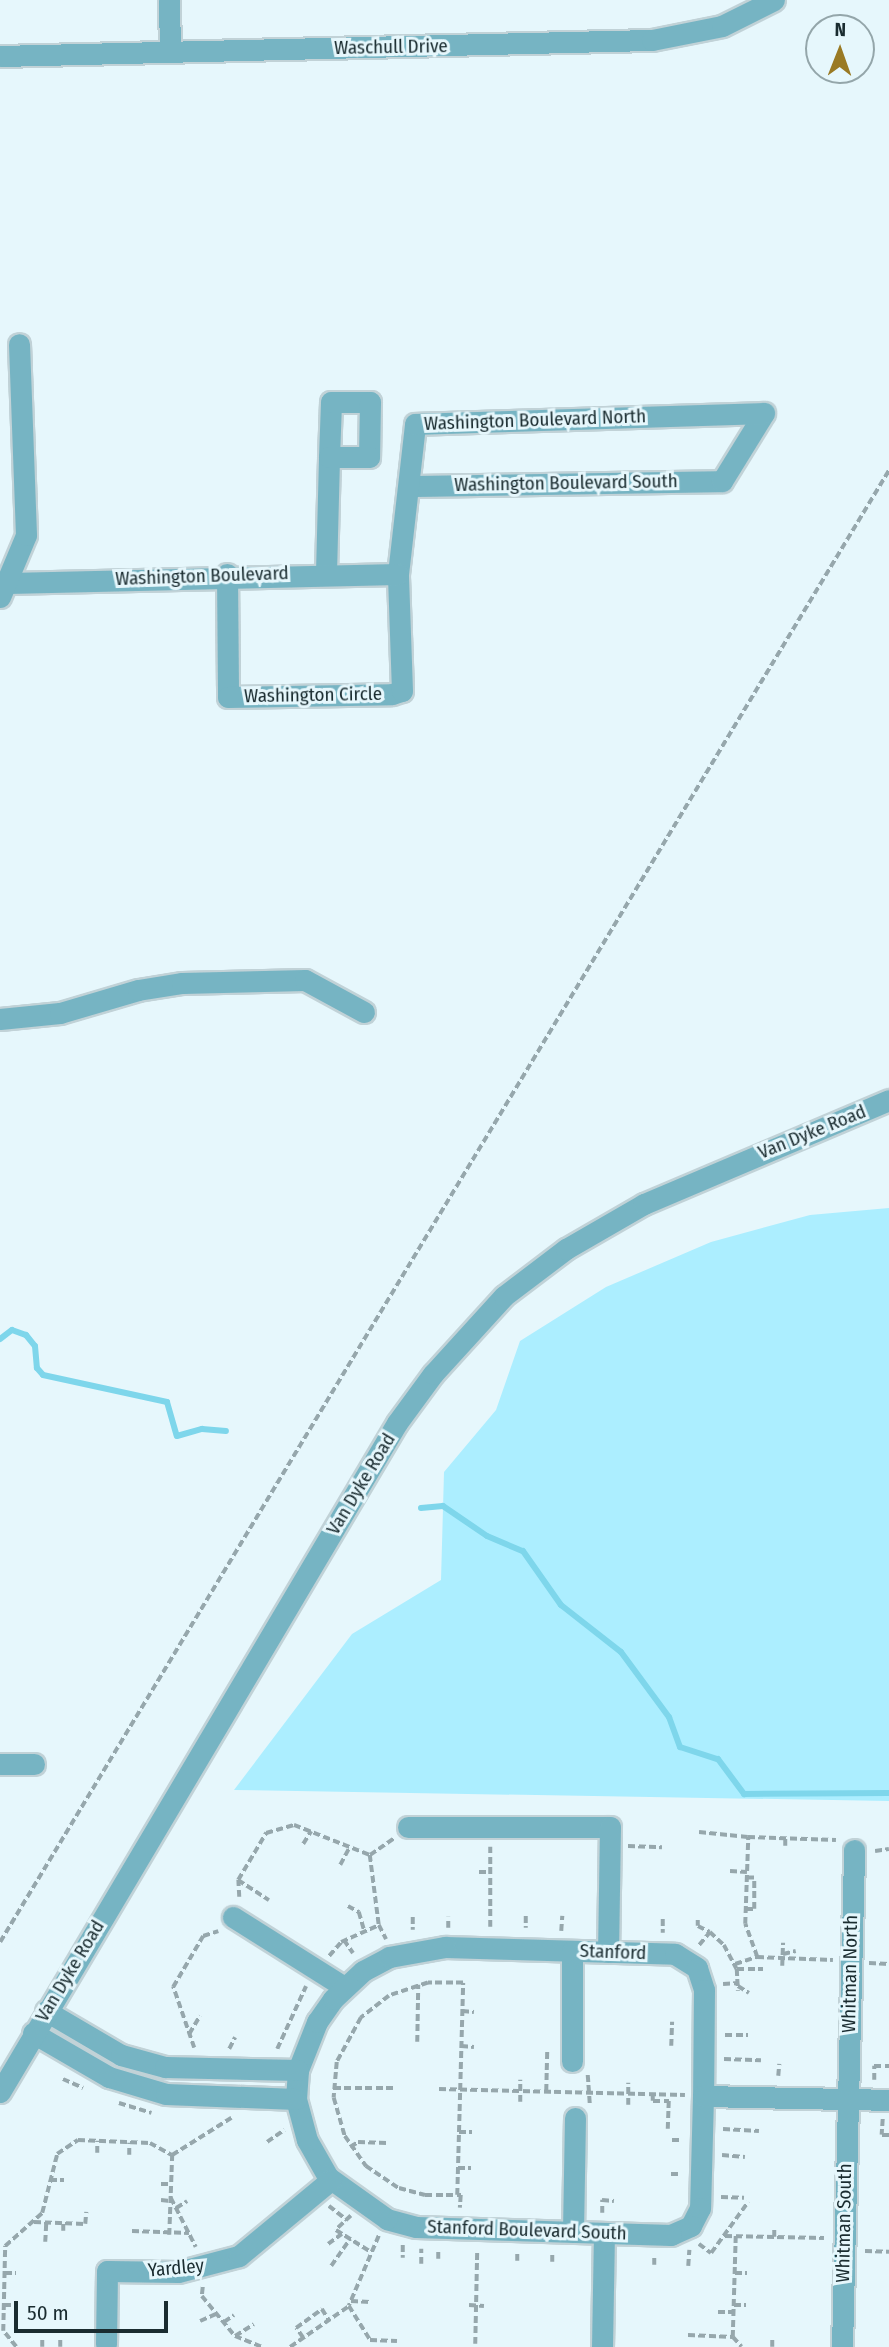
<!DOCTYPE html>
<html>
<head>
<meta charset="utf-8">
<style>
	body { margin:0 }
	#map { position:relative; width:889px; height:2347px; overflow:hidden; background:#e6f7fc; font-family:"Fira Sans Condensed",sans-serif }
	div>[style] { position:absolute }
	.green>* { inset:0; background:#aceeff }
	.stream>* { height:6px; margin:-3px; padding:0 3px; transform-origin:3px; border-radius:3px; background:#7ed6eb }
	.path>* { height:3.5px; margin-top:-1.75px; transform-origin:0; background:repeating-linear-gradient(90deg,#96a7ac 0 7px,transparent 0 10.5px) }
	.roads { filter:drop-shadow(2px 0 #c1d2d7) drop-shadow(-2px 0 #c1d2d7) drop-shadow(0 2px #c1d2d7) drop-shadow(0 -2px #c1d2d7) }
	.minor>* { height:21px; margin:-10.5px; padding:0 10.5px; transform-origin:10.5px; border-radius:10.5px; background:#76b4c3 }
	span { translate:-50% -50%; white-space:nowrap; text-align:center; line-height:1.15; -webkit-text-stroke:6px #e6f7fc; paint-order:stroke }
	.street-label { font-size:19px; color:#1a2c30 }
	.north { position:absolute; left:805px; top:14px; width:70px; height:70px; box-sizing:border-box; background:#e6f7fc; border:2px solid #94a6aa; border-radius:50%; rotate:1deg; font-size:19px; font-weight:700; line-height:28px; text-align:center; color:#1a2c30 }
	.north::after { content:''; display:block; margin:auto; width:24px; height:32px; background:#9a7a24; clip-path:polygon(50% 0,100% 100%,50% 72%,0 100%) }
	.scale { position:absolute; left:14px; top:2301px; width:154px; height:32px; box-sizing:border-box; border:4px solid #1a2c30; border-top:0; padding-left:9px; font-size:21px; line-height:24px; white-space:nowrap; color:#1a2c30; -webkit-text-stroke:5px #e6f7fc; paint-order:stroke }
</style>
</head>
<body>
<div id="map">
	<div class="green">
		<i style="clip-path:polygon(889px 1208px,889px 1801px,234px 1790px,352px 1634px,441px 1580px,444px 1472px,496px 1410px,520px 1341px,606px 1287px,711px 1242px,810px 1215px)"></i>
	</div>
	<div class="stream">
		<i style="left:0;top:1339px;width:15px;rotate:-37deg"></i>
		<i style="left:12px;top:1330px;width:15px;rotate:20deg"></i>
		<i style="left:26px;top:1335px;width:14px;rotate:51deg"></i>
		<i style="left:35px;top:1346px;width:22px;rotate:85deg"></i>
		<i style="left:37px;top:1368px;width:9px;rotate:49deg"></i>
		<i style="left:43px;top:1375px;width:127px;rotate:12.3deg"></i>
		<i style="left:167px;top:1402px;width:35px;rotate:74deg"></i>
		<i style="left:177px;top:1436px;width:26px;rotate:-16deg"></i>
		<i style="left:202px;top:1429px;width:24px;rotate:5deg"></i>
		<i style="left:421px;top:1508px;width:22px;rotate:-5deg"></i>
		<i style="left:443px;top:1506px;width:53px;rotate:34.3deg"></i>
		<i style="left:487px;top:1536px;width:39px;rotate:23deg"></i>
		<i style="left:523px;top:1551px;width:66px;rotate:54.9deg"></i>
		<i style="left:561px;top:1605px;width:76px;rotate:38.1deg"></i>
		<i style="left:621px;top:1652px;width:81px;rotate:53.6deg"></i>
		<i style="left:669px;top:1717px;width:32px;rotate:70deg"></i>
		<i style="left:680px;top:1747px;width:40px;rotate:18deg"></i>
		<i style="left:718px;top:1759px;width:44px;rotate:53.4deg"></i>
		<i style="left:744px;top:1794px;width:145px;rotate:-0.4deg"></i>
	</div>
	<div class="path">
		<i style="left:699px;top:1832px;width:49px;rotate:5.8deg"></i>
		<i style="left:303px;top:1844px;width:15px;rotate:-58deg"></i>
		<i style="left:628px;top:1846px;width:34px;rotate:2deg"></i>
		<i style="left:785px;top:1846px;width:8px;rotate:-90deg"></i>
		<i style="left:875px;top:1851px;width:14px;rotate:-8deg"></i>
		<i style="left:370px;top:1855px;width:29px;rotate:-35deg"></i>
		<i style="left:340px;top:1865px;width:19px;rotate:-62deg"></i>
		<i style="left:730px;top:1871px;width:17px;rotate:3deg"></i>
		<i style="left:479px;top:1872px;width:11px"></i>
		<i style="left:238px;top:1880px;width:37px;rotate:33deg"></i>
		<i style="left:239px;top:1897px;width:17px;rotate:-93deg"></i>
		<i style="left:238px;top:1880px;width:55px;rotate:-59.2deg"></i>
		<i style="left:266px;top:1833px;width:29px;rotate:-16deg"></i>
		<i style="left:294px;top:1825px;width:82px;rotate:21.5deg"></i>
		<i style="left:370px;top:1855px;width:71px;rotate:82.7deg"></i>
		<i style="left:348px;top:1906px;width:13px;rotate:29deg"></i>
		<i style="left:359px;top:1912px;width:19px;rotate:74deg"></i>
		<i style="left:746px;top:1909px;width:8px"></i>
		<i style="left:754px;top:1909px;width:31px;rotate:-90deg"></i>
		<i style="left:754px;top:1878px;width:8px;rotate:180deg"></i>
		<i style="left:526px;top:1916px;width:12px;rotate:90deg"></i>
		<i style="left:413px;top:1917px;width:13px;rotate:90deg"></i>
		<i style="left:663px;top:1919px;width:14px;rotate:90deg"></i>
		<i style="left:698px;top:1920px;width:6px;rotate:90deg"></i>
		<i style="left:698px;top:1926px;width:13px;rotate:27deg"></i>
		<i style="left:490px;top:1927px;width:80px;rotate:-90deg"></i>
		<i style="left:448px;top:1928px;width:11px;rotate:-90deg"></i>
		<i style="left:561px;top:1931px;width:15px;rotate:-86deg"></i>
		<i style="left:344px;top:1940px;width:16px;rotate:55deg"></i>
		<i style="left:0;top:1942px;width:1720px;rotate:-58.87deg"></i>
		<i style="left:699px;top:1945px;width:17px;rotate:-50deg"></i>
		<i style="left:710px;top:1932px;width:19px;rotate:43deg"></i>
		<i style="left:724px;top:1945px;width:27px;rotate:62deg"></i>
		<i style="left:737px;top:1969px;width:22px;rotate:87deg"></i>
		<i style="left:783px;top:1954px;width:13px;rotate:-13deg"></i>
		<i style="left:329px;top:1956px;width:18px;rotate:-49deg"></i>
		<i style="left:341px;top:1942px;width:42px;rotate:-24.1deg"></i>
		<i style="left:379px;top:1925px;width:16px;rotate:63deg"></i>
		<i style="left:757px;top:1957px;width:35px;rotate:-110deg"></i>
		<i style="left:745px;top:1924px;width:87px;rotate:-88deg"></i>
		<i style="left:748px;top:1837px;width:88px;rotate:2deg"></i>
		<i style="left:869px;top:1963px;width:20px;rotate:3deg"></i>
		<i style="left:735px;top:1964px;width:23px;rotate:-18deg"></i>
		<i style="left:757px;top:1957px;width:76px;rotate:2.3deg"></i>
		<i style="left:782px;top:1966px;width:23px;rotate:-88deg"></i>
		<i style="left:737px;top:1969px;width:26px"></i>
		<i style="left:723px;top:1984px;width:16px;rotate:-4deg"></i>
		<i style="left:738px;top:1986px;width:13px;rotate:32deg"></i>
		<i style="left:462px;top:2011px;width:12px;rotate:5deg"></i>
		<i style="left:189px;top:2034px;width:21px;rotate:-59deg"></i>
		<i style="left:725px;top:2035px;width:23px"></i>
		<i style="left:417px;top:2042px;width:57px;rotate:-89deg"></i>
		<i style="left:461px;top:2046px;width:13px;rotate:4deg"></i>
		<i style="left:671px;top:2046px;width:24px;rotate:-88deg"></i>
		<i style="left:194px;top:2048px;width:65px;rotate:-109deg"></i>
		<i style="left:173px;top:1987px;width:59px;rotate:-59.5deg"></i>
		<i style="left:203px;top:1936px;width:16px;rotate:-18deg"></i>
		<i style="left:229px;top:2049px;width:13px;rotate:-63deg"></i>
		<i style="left:277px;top:2049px;width:69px;rotate:-65.3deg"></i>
		<i style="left:724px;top:2059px;width:37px;rotate:2deg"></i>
		<i style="left:588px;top:2075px;width:31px;rotate:86deg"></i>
		<i style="left:778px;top:2076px;width:12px;rotate:-85deg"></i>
		<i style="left:63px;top:2079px;width:22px;rotate:24deg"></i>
		<i style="left:874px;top:2080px;width:14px;rotate:-90deg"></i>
		<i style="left:874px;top:2066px;width:15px"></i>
		<i style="left:334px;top:2088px;width:59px"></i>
		<i style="left:439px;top:2089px;width:246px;rotate:1.4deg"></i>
		<i style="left:546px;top:2091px;width:40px;rotate:-88.6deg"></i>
		<i style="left:653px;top:2094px;width:7px;rotate:90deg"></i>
		<i style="left:653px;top:2101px;width:16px"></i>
		<i style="left:669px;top:2101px;width:28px;rotate:92deg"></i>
		<i style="left:520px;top:2102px;width:22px;rotate:-90deg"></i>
		<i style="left:119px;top:2103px;width:34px;rotate:17deg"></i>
		<i style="left:628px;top:2105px;width:22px;rotate:-90deg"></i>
		<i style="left:883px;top:2119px;width:16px;rotate:94deg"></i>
		<i style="left:882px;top:2135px;width:7px"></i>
		<i style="left:723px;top:2129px;width:36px;rotate:3deg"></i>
		<i style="left:459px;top:2132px;width:13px"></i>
		<i style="left:672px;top:2140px;width:9px"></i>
		<i style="left:267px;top:2142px;width:21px;rotate:-35deg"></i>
		<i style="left:350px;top:2147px;width:9px;rotate:-32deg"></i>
		<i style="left:358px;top:2142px;width:29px;rotate:2deg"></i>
		<i style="left:97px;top:2153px;width:12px;rotate:-90deg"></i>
		<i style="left:129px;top:2155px;width:12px;rotate:-90deg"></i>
		<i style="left:722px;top:2155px;width:23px;rotate:5deg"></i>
		<i style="left:458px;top:2168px;width:13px"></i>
		<i style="left:671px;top:2174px;width:9px"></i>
		<i style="left:50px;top:2180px;width:14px"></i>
		<i style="left:161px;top:2184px;width:10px"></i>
		<i style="left:457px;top:2195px;width:212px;rotate:-88.4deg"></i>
		<i style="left:463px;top:1983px;width:35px;rotate:180deg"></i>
		<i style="left:428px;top:1983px;width:41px;rotate:161.6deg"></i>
		<i style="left:389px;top:1996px;width:36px;rotate:142deg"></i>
		<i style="left:361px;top:2018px;width:50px;rotate:118.6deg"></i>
		<i style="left:337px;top:2062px;width:36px;rotate:95deg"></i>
		<i style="left:334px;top:2098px;width:40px;rotate:74deg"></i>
		<i style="left:345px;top:2136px;width:37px;rotate:55deg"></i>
		<i style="left:366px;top:2166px;width:40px;rotate:34deg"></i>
		<i style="left:399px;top:2188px;width:27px;rotate:15deg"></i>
		<i style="left:425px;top:2195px;width:36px"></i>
		<i style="left:461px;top:2195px;width:13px;rotate:94deg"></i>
		<i style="left:721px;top:2197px;width:23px;rotate:2deg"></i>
		<i style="left:171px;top:2198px;width:55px;rotate:63deg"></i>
		<i style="left:161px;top:2200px;width:9px;rotate:6deg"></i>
		<i style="left:329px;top:2206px;width:23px;rotate:38deg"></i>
		<i style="left:176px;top:2208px;width:13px;rotate:-32deg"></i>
		<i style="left:602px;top:2213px;width:13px;rotate:-90deg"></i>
		<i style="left:602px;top:2200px;width:12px;rotate:5deg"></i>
		<i style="left:351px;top:2216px;width:21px;rotate:137deg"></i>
		<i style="left:336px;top:2230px;width:41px;rotate:32.2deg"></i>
		<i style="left:34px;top:2222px;width:51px;rotate:2.2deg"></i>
		<i style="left:85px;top:2224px;width:12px;rotate:-85deg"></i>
		<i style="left:63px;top:2231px;width:8px;rotate:-90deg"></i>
		<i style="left:132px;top:2231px;width:57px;rotate:2deg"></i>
		<i style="left:169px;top:2235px;width:80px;rotate:-87.9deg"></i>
		<i style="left:172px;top:2155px;width:70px;rotate:-32.1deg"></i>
		<i style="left:379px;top:2236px;width:76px;rotate:113.2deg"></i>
		<i style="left:349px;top:2306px;width:40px;rotate:58deg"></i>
		<i style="left:370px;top:2340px;width:27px;rotate:2deg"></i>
		<i style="left:725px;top:2236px;width:99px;rotate:1.2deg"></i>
		<i style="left:736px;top:2236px;width:101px;rotate:91.7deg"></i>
		<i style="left:733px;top:2337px;width:13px;rotate:48deg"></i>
		<i style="left:774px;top:2237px;width:10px;rotate:-90deg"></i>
		<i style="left:45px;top:2242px;width:19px;rotate:-87deg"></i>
		<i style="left:328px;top:2244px;width:17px;rotate:-36deg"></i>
		<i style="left:699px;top:2244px;width:15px;rotate:37deg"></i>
		<i style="left:711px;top:2253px;width:63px;rotate:-54deg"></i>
		<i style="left:403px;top:2245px;width:13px;rotate:90deg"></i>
		<i style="left:865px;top:2251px;width:24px;rotate:2deg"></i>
		<i style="left:438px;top:2259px;width:9px;rotate:-90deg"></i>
		<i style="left:517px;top:2261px;width:8px;rotate:-90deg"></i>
		<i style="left:552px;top:2262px;width:8px;rotate:-90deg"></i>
		<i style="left:421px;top:2264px;width:15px;rotate:-90deg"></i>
		<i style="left:654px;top:2265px;width:9px;rotate:-90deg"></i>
		<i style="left:331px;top:2266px;width:33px;rotate:-55deg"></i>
		<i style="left:688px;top:2266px;width:16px;rotate:-86deg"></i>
		<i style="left:5px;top:2273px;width:11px"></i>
		<i style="left:735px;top:2273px;width:12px"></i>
		<i style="left:203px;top:2287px;width:9px;rotate:96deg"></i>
		<i style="left:202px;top:2296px;width:52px;rotate:50.5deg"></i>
		<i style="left:235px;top:2336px;width:29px;rotate:22deg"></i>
		<i style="left:351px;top:2301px;width:19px;rotate:3deg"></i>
		<i style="left:4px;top:2305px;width:11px"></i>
		<i style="left:469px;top:2305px;width:15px;rotate:4deg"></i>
		<i style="left:734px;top:2305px;width:12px"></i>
		<i style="left:718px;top:2312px;width:15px"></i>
		<i style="left:200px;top:2321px;width:17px;rotate:-24deg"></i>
		<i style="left:224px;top:2322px;width:12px;rotate:-35deg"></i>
		<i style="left:688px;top:2335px;width:45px;rotate:2.5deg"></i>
		<i style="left:235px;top:2336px;width:22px;rotate:-32deg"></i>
		<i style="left:303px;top:2338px;width:12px;rotate:-125deg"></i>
		<i style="left:296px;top:2328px;width:32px;rotate:-36deg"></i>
		<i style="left:322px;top:2309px;width:13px;rotate:58deg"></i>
		<i style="left:475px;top:2344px;width:93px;rotate:-88.8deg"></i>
		<i style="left:16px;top:2347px;width:21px;rotate:-129deg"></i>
		<i style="left:3px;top:2331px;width:85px;rotate:-88.7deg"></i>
		<i style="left:5px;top:2246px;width:50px;rotate:-41.7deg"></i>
		<i style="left:42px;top:2213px;width:61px;rotate:-75.7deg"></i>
		<i style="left:57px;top:2154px;width:25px;rotate:-34deg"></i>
		<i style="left:78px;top:2140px;width:72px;rotate:2.4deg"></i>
		<i style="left:150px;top:2143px;width:25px;rotate:29deg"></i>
		<i style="left:42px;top:2347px;width:9px;rotate:-90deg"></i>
		<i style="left:60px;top:2347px;width:7px;rotate:-90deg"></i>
		<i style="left:290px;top:2347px;width:72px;rotate:-34.8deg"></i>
		<i style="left:772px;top:2347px;width:8px;rotate:-90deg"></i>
	</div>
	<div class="roads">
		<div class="minor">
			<i style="left:169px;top:0;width:52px;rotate:88.9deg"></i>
			<i style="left:0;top:56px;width:652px;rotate:-1.41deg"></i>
			<i style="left:652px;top:40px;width:71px;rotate:-11.3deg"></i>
			<i style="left:722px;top:26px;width:58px;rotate:-26.6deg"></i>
			<i style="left:410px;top:486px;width:312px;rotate:-0.9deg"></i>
			<i style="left:722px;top:481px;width:80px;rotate:-58.3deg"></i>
			<i style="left:326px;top:573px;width:116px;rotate:-88.5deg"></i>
			<i style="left:329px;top:457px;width:55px;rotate:-87.9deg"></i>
			<i style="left:331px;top:402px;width:39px"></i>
			<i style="left:370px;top:402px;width:55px;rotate:91deg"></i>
			<i style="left:369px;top:457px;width:40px;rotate:180deg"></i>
			<i style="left:227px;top:574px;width:123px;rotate:89.5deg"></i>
			<i style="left:228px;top:697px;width:164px;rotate:-1deg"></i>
			<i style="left:392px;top:694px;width:10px;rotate:-17deg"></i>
			<i style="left:402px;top:691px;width:117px;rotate:-92deg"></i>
			<i style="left:398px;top:574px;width:151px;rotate:-83.5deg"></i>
			<i style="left:415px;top:424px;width:349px;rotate:-1.8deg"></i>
			<i style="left:6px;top:583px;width:392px;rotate:-1.3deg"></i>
			<i style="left:0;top:597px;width:67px;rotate:-67.2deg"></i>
			<i style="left:26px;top:535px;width:191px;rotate:-92.1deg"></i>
			<i style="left:0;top:1019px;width:60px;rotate:-5.7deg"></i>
			<i style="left:60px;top:1013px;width:81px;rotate:-16.4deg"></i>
			<i style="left:138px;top:990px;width:45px;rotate:-9deg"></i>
			<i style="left:182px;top:983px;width:123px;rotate:-1.4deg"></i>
			<i style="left:305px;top:980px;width:67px;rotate:28.5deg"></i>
			<i style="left:0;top:1764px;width:34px"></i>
			<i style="left:408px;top:1827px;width:202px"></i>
			<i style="left:610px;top:1827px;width:125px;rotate:90.9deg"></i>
			<i style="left:233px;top:1917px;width:131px;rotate:32.2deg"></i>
			<i style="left:445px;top:1947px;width:230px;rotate:1.7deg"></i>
			<i style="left:675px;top:1954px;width:26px;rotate:32deg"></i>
			<i style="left:697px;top:1968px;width:23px;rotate:72deg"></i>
			<i style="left:704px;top:1990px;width:106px;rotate:90.5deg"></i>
			<i style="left:703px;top:2096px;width:112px;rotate:91.5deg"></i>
			<i style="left:700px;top:2208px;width:20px;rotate:117deg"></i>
			<i style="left:691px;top:2226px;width:22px;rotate:156deg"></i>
			<i style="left:671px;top:2235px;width:255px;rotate:-178.2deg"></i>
			<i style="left:416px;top:2227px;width:30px;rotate:-165deg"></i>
			<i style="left:387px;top:2219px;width:72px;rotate:-144.6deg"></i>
			<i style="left:328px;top:2177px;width:43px;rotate:-119.6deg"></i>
			<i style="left:307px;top:2140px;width:42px;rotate:-105deg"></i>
			<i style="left:296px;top:2099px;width:29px;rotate:-86deg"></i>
			<i style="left:298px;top:2070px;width:52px;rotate:-68.4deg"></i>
			<i style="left:317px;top:2022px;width:28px;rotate:-55deg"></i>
			<i style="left:333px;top:1999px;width:41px;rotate:-43deg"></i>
			<i style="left:363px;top:1971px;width:30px;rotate:-28deg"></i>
			<i style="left:389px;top:1957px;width:57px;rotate:-10.1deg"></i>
			<i style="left:572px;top:1951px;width:110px;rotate:90deg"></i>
			<i style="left:46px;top:2011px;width:87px;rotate:30.4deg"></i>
			<i style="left:121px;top:2055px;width:46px;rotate:15.3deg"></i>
			<i style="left:165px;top:2067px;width:133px;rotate:1.3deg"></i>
			<i style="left:33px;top:2033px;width:88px;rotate:30.1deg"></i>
			<i style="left:109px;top:2077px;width:59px;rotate:16.6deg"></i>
			<i style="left:166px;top:2094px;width:130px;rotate:2.2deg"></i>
			<i style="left:0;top:2092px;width:778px;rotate:-59.31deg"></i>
			<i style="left:397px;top:1423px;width:61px;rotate:-53.7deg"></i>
			<i style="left:433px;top:1374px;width:105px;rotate:-47.7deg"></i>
			<i style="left:504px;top:1296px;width:78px;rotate:-37.2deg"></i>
			<i style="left:566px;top:1249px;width:90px;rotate:-30deg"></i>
			<i style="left:644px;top:1204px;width:266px;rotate:-23deg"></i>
			<i style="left:703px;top:2096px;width:186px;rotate:1.2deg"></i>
			<i style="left:573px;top:2232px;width:114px;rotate:-89deg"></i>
			<i style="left:106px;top:2344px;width:73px;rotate:-89.2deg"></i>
			<i style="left:107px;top:2271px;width:71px;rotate:0.8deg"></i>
			<i style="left:178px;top:2272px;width:63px;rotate:-14.7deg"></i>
			<i style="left:239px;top:2256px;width:119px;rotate:-39.6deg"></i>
			<i style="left:602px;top:2347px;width:114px;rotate:-89deg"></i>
			<i style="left:842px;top:2347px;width:497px;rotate:-88.6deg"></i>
		</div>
	</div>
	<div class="street-label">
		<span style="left:391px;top:47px;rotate:-1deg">Waschull Drive</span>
		<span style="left:535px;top:420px;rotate:-2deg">Washington Boulevard North</span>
		<span style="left:566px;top:483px;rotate:-1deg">Washington Boulevard South</span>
		<span style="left:202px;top:576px;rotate:-2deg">Washington Boulevard</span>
		<span style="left:313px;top:695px;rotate:-1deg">Washington Circle</span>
		<span style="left:812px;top:1132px;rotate:-22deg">Van Dyke Road</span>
		<span style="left:361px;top:1484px;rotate:-59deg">Van Dyke Road</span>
		<span style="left:613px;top:1952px;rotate:2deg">Stanford</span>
		<span style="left:70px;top:1971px;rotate:-59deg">Van Dyke Road</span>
		<span style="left:850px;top:1974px;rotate:-89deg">Whitman North</span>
		<span style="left:844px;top:2223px;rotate:-89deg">Whitman South</span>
		<span style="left:527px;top:2230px;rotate:2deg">Stanford Boulevard South</span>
		<span style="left:176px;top:2268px;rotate:-5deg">Yardley</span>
	</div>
	<div class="north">N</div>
	<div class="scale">50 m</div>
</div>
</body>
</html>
